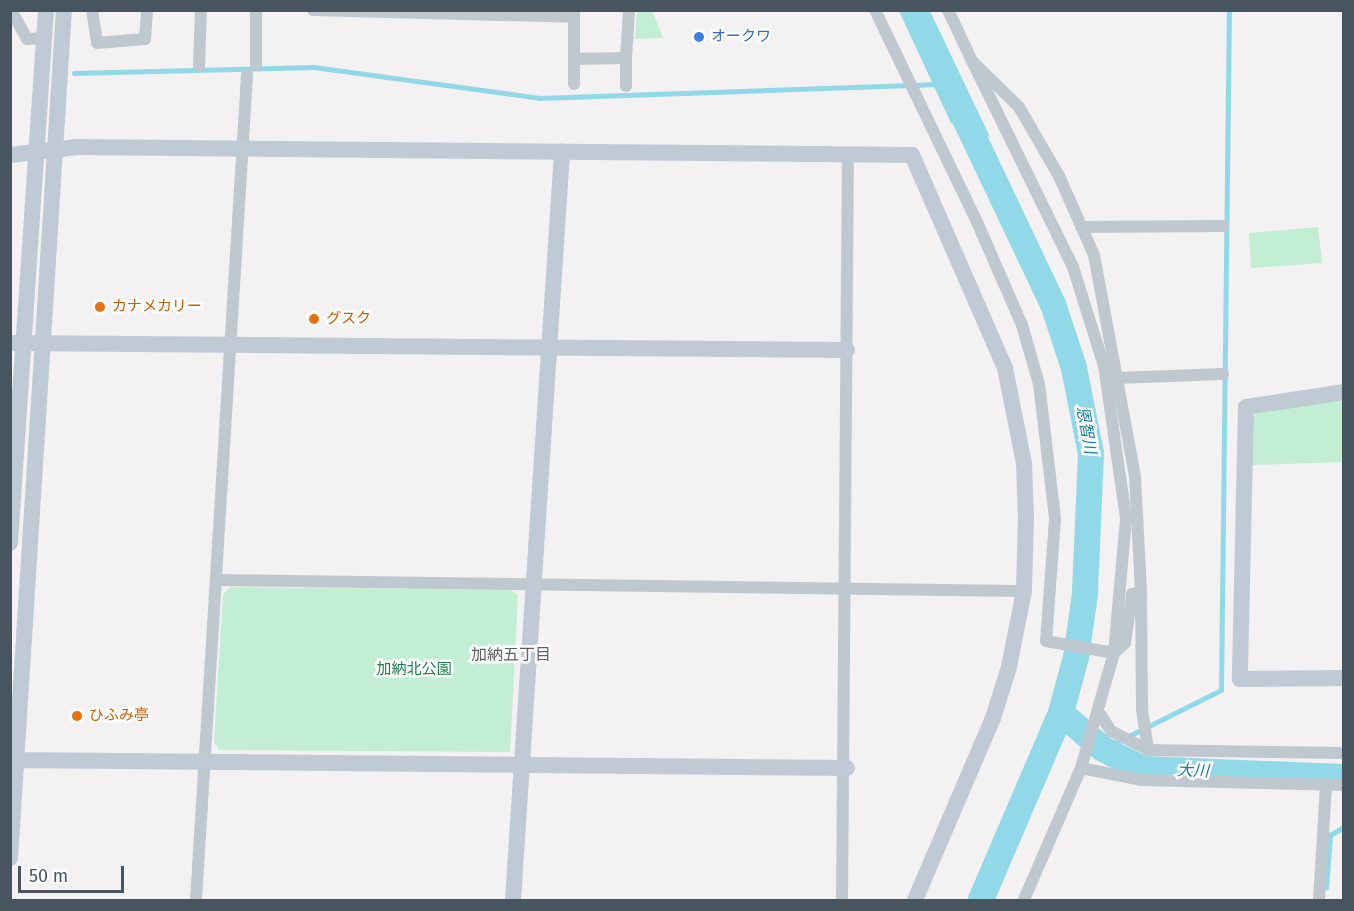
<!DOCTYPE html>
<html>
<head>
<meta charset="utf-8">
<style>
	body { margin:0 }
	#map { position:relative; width:1354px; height:911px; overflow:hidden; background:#f3f1f1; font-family:"Fira Sans","Noto Sans JP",sans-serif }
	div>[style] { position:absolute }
	.green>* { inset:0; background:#c2eed3 }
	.water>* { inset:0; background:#91d8e9 }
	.stream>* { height:4.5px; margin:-2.25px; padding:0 2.25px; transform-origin:2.25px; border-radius:2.25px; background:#91d8e9 }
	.river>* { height:26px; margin:-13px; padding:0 13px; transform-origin:13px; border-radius:13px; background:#91d8e9 }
	.street>* { height:12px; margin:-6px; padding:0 6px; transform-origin:6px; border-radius:6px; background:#c0c8cf }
	.secondary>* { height:16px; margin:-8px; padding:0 8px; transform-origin:8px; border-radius:8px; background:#c0cad4 }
	.dots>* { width:16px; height:16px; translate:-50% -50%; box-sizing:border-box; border:3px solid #fff; border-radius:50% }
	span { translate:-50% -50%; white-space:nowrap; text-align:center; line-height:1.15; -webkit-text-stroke:5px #fff; paint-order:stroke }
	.shop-label { font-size:15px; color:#366cbe }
	.left { translate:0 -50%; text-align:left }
	.food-label { font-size:15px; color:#c56008 }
	.park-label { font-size:15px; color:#1b7e4c }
	.water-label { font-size:16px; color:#127f9a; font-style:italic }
	.neighbourhood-label { font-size:16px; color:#5e6166 }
	.frame { position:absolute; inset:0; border:12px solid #49555e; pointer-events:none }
	.scale { position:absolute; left:18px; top:866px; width:106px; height:27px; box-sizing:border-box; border:3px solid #49555e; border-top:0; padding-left:8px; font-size:18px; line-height:21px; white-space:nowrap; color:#49555e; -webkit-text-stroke:4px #fff; paint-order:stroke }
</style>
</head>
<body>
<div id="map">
	<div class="green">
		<i style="clip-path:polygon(637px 11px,652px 11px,663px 38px,635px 39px)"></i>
		<i style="clip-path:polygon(1318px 227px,1322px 263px,1251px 268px,1249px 233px)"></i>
		<i style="clip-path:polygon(1343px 399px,1343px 462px,1252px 465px,1250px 420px,1258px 412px)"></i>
		<i style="clip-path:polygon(231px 587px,511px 590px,518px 595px,510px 752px,219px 750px,214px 742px,223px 594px)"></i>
	</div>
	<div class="water">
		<i style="clip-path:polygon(899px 11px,930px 11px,990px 137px,951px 123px)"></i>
	</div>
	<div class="stream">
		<i style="left:74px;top:73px;width:240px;rotate:-1.4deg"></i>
		<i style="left:314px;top:67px;width:227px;rotate:7.8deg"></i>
		<i style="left:539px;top:98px;width:400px;rotate:-2deg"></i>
		<i style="left:1103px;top:749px;width:132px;rotate:-26.6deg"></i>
		<i style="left:1221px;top:690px;width:680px;rotate:-89.33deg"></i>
		<i style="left:1326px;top:888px;width:53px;rotate:-85.7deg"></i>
		<i style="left:1330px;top:835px;width:16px;rotate:-30deg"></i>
	</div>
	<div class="river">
		<i style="left:955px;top:98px;width:228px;rotate:64.6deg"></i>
		<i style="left:1053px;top:304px;width:67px;rotate:71.8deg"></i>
		<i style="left:1074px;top:368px;width:88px;rotate:78.8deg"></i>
		<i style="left:1091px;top:454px;width:140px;rotate:92.5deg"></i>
		<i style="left:1085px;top:594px;width:64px;rotate:98.1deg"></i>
		<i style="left:1076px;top:657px;width:58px;rotate:105deg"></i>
		<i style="left:1061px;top:713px;width:203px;rotate:113.2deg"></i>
		<i style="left:1061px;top:713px;width:55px;rotate:40.6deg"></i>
		<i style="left:1103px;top:749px;width:45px;rotate:26.6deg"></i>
		<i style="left:1143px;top:769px;width:201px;rotate:2.3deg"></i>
	</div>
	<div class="street">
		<i style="left:11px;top:10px;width:33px;rotate:61deg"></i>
		<i style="left:27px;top:39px;width:16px;rotate:-4deg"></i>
		<i style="left:92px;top:10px;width:33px;rotate:81deg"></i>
		<i style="left:97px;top:43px;width:48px;rotate:-4.8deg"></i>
		<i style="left:145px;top:39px;width:29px;rotate:-86deg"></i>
		<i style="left:313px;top:10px;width:261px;rotate:1.5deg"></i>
		<i style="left:574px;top:10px;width:74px;rotate:90deg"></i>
		<i style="left:875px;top:10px;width:235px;rotate:64.3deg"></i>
		<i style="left:977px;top:222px;width:112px;rotate:66.4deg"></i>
		<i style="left:1022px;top:325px;width:61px;rotate:73.9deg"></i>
		<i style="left:1039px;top:384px;width:136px;rotate:83.2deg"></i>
		<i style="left:1055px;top:519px;width:122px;rotate:94.2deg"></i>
		<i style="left:1046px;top:641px;width:69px;rotate:10deg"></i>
		<i style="left:1114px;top:653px;width:136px;rotate:-84.9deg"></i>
		<i style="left:1126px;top:518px;width:154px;rotate:-98.2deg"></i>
		<i style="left:1104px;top:366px;width:104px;rotate:-107.4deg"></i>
		<i style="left:1073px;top:267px;width:229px;rotate:-116.1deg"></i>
		<i style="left:948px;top:10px;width:56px;rotate:64.8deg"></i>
		<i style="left:972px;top:61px;width:66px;rotate:44.4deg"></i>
		<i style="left:1019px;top:107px;width:80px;rotate:59.9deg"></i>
		<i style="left:1059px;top:176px;width:86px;rotate:66.1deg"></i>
		<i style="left:1094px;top:255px;width:226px;rotate:79.5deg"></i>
		<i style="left:1135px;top:477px;width:115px;rotate:87deg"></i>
		<i style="left:1141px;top:592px;width:9px;rotate:167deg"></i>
		<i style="left:1132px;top:594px;width:49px;rotate:98.1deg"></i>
		<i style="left:1125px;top:643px;width:15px;rotate:138deg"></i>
		<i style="left:1114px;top:653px;width:120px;rotate:106deg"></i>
		<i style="left:1081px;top:768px;width:144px;rotate:113.4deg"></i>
		<i style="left:626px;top:58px;width:48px;rotate:-86.4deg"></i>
		<i style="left:574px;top:59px;width:52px;rotate:-1.1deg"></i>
		<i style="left:626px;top:58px;width:28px;rotate:90deg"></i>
		<i style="left:256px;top:65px;width:55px;rotate:-90deg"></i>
		<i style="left:199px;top:66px;width:56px;rotate:-88deg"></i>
		<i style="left:1081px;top:227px;width:142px;rotate:-0.4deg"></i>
		<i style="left:1117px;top:378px;width:106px;rotate:-2.2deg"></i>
		<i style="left:216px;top:580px;width:808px;rotate:0.78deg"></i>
		<i style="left:1141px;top:592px;width:117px;rotate:89.5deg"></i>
		<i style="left:1142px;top:709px;width:41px;rotate:81.7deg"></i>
		<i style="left:1100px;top:714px;width:20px;rotate:57deg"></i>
		<i style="left:1111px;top:731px;width:42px;rotate:27.2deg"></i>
		<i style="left:1148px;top:750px;width:196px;rotate:0.9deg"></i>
		<i style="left:1081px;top:768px;width:61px;rotate:11.3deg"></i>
		<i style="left:1141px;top:780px;width:203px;rotate:1.4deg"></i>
		<i style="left:196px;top:900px;width:827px;rotate:-86.46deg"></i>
		<i style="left:842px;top:900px;width:744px;rotate:-89.54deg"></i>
		<i style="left:1319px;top:900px;width:115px;rotate:-86.5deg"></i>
	</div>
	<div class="secondary">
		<i style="left:10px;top:155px;width:67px;rotate:-6.8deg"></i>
		<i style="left:77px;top:147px;width:835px;rotate:0.55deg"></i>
		<i style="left:912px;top:155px;width:232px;rotate:66.4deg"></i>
		<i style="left:1005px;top:368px;width:97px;rotate:78.7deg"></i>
		<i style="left:1024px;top:463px;width:55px;rotate:87.9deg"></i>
		<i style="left:1026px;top:518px;width:73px;rotate:91.6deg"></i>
		<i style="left:1024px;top:591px;width:77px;rotate:101.2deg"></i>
		<i style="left:1009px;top:667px;width:53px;rotate:107.4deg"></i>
		<i style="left:993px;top:718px;width:198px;rotate:113.2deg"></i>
		<i style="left:10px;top:343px;width:837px;rotate:0.48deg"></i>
		<i style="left:1344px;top:392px;width:99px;rotate:171.3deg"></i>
		<i style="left:1246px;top:407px;width:272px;rotate:91.3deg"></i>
		<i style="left:1240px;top:679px;width:104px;rotate:-0.6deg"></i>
		<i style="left:10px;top:543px;width:534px;rotate:-86.14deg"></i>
		<i style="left:10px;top:760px;width:837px;rotate:0.55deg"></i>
		<i style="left:10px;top:858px;width:850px;rotate:-86.36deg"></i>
		<i style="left:513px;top:900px;width:750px;rotate:-86.25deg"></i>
	</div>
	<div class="dots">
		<i style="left:699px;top:37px;background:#3f7fe0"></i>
		<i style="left:100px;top:307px;background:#e8710a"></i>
		<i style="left:314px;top:319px;background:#e8710a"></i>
		<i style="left:77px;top:716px;background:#e8710a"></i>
	</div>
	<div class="shop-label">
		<span class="left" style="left:711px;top:37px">オークワ</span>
	</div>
	<div class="food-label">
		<span class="left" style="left:112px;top:307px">カナメカリー</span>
		<span class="left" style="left:326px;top:319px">グスク</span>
		<span class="left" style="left:89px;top:716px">ひふみ亭</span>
	</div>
	<div class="park-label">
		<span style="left:414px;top:670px">加納北公園</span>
	</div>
	<div class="water-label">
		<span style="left:1086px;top:430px;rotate:80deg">恩智川</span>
		<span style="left:1193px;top:771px;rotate:2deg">大川</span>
	</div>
	<div class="neighbourhood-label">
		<span style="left:511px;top:655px">加納五丁目</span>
	</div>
	<div class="frame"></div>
	<div class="scale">50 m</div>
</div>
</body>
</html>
